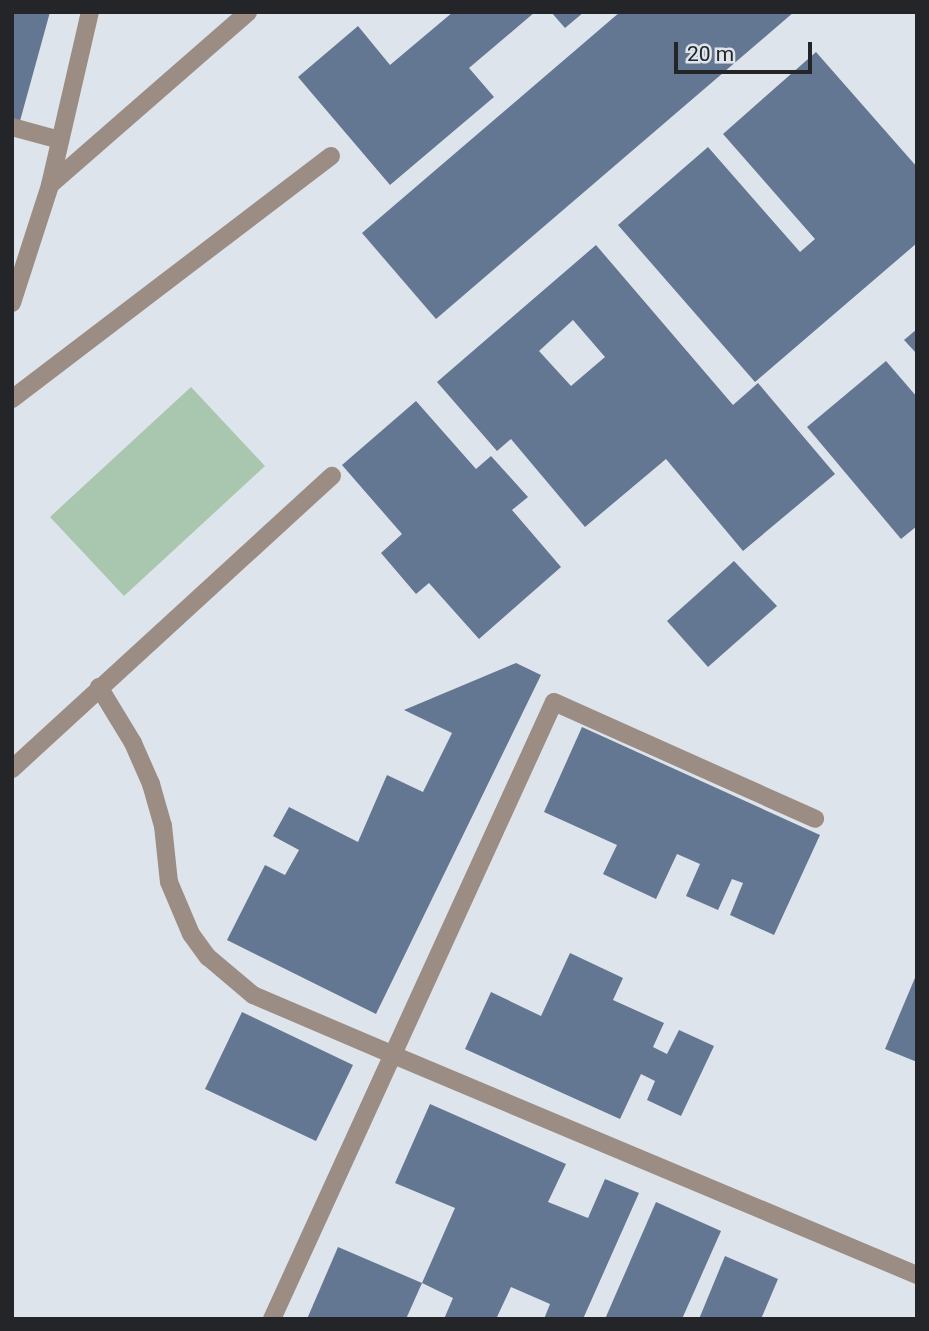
<!DOCTYPE html>
<html>
<head>
<meta charset="utf-8">
<style>
	body { margin:0 }
	#map { position:relative; width:929px; height:1331px; overflow:hidden; background:#dee4ec; font-family:Roboto,sans-serif }
	div>[style] { position:absolute }
	.green>* { inset:0; background:#a9c6ae }
	.building>* { inset:0; background:#647792 }
	.service>* { height:18px; margin:-9px; padding:0 9px; transform-origin:9px; border-radius:9px; background:#9b8d84 }
	.minor>* { height:18px; margin:-9px; padding:0 9px; transform-origin:9px; border-radius:9px; background:#9b8d84 }
	span { translate:-50% -50%; white-space:nowrap; text-align:center; line-height:1.15; -webkit-text-stroke:6px #dee4ec; paint-order:stroke }
	.frame { position:absolute; inset:0; border:14px solid #232528; pointer-events:none }
	.scale { position:absolute; left:674px; top:42px; width:138px; height:32px; box-sizing:border-box; border:4px solid #232528; border-top:0; padding-left:9px; font-size:21px; line-height:24px; white-space:nowrap; color:#232528; -webkit-text-stroke:5px #dee4ec; paint-order:stroke }
</style>
</head>
<body>
<div id="map">
	<div class="green">
		<i style="clip-path:polygon(191px 387px,265px 466px,124px 596px,50px 517px)"></i>
	</div>
	<div class="building">
		<i style="clip-path:polygon(12px 12px,50px 12px,20px 121px,12px 119px)"></i>
		<i style="clip-path:polygon(453px 12px,535px 12px,469px 68px,494px 97px,390px 185px,298px 77px,358px 26px,390px 65px)"></i>
		<i style="clip-path:polygon(551px 12px,584px 12px,565px 28px)"></i>
		<i style="clip-path:polygon(620px 12px,794px 12px,436px 319px,362px 233px)"></i>
		<i style="clip-path:polygon(816px 52px,917px 167px,917px 243px,755px 382px,618px 225px,708px 147px,800px 252px,815px 239px,723px 134px)"></i>
		<i style="clip-path:polygon(evenodd,596px 245px,733px 405px,758px 383px,835px 474px,743px 551px,666px 459px,585px 527px,511px 439px,497px 451px,437px 382px,596px 245px,573px 320px,605px 357px,571px 386px,539px 351px,573px 320px)"></i>
		<i style="clip-path:polygon(917px 329px,917px 354px,904px 340px)"></i>
		<i style="clip-path:polygon(886px 361px,917px 397px,917px 526px,901px 539px,807px 427px)"></i>
		<i style="clip-path:polygon(416px 401px,476px 469px,491px 456px,528px 497px,512px 510px,561px 567px,479px 639px,429px 583px,416px 594px,381px 553px,402px 534px,342px 465px)"></i>
		<i style="clip-path:polygon(734px 561px,777px 606px,708px 667px,667px 621px)"></i>
		<i style="clip-path:polygon(516px 663px,541px 675px,376px 1014px,227px 940px,265px 865px,285px 875px,299px 850px,273px 836px,289px 807px,358px 842px,387px 775px,423px 792px,452px 733px,404px 710px)"></i>
		<i style="clip-path:polygon(582px 727px,820px 835px,774px 935px,730px 915px,743px 883px,732px 879px,718px 910px,686px 896px,700px 864px,677px 854px,656px 899px,603px 874px,617px 845px,544px 812px)"></i>
		<i style="clip-path:polygon(570px 953px,623px 978px,613px 1000px,664px 1023px,653px 1047px,667px 1054px,679px 1030px,714px 1046px,681px 1116px,647px 1100px,655px 1081px,641px 1074px,620px 1119px,465px 1049px,491px 992px,541px 1016px)"></i>
		<i style="clip-path:polygon(917px 973px,917px 1062px,885px 1049px)"></i>
		<i style="clip-path:polygon(242px 1012px,353px 1065px,316px 1141px,205px 1089px)"></i>
		<i style="clip-path:polygon(430px 1104px,566px 1164px,548px 1202px,588px 1218px,605px 1179px,639px 1193px,583px 1319px,544px 1319px,550px 1304px,511px 1287px,497px 1317px,502px 1319px,444px 1319px,453px 1298px,422px 1283px,455px 1208px,395px 1183px)"></i>
		<i style="clip-path:polygon(656px 1202px,721px 1231px,682px 1319px,605px 1319px)"></i>
		<i style="clip-path:polygon(338px 1247px,422px 1283px,406px 1319px,307px 1319px)"></i>
		<i style="clip-path:polygon(725px 1256px,778px 1279px,761px 1319px,699px 1319px)"></i>
	</div>
	<div class="service">
		<i style="left:12px;top:127px;width:50px;rotate:15.2deg"></i>
		<i style="left:99px;top:687px;width:66px;rotate:58.7deg"></i>
		<i style="left:133px;top:743px;width:45px;rotate:66.3deg"></i>
		<i style="left:151px;top:784px;width:44px;rotate:74.1deg"></i>
		<i style="left:163px;top:826px;width:56px;rotate:83.9deg"></i>
		<i style="left:169px;top:882px;width:56px;rotate:67.1deg"></i>
		<i style="left:191px;top:934px;width:29px;rotate:54deg"></i>
		<i style="left:208px;top:957px;width:59px;rotate:40.2deg"></i>
		<i style="left:253px;top:995px;width:150px;rotate:23.1deg"></i>
		<i style="left:554px;top:702px;width:286px;rotate:24.1deg"></i>
	</div>
	<div class="minor">
		<i style="left:50px;top:185px;width:263px;rotate:-41.1deg"></i>
		<i style="left:12px;top:303px;width:124px;rotate:-72.1deg"></i>
		<i style="left:50px;top:185px;width:178px;rotate:-77deg"></i>
		<i style="left:12px;top:399px;width:401px;rotate:-37.3deg"></i>
		<i style="left:12px;top:769px;width:434px;rotate:-42.5deg"></i>
		<i style="left:391px;top:1054px;width:571px;rotate:22.79deg"></i>
		<i style="left:272px;top:1319px;width:678px;rotate:-65.44deg"></i>
	</div>
	<div class="frame"></div>
	<div class="scale">20 m</div>
</div>
</body>
</html>
